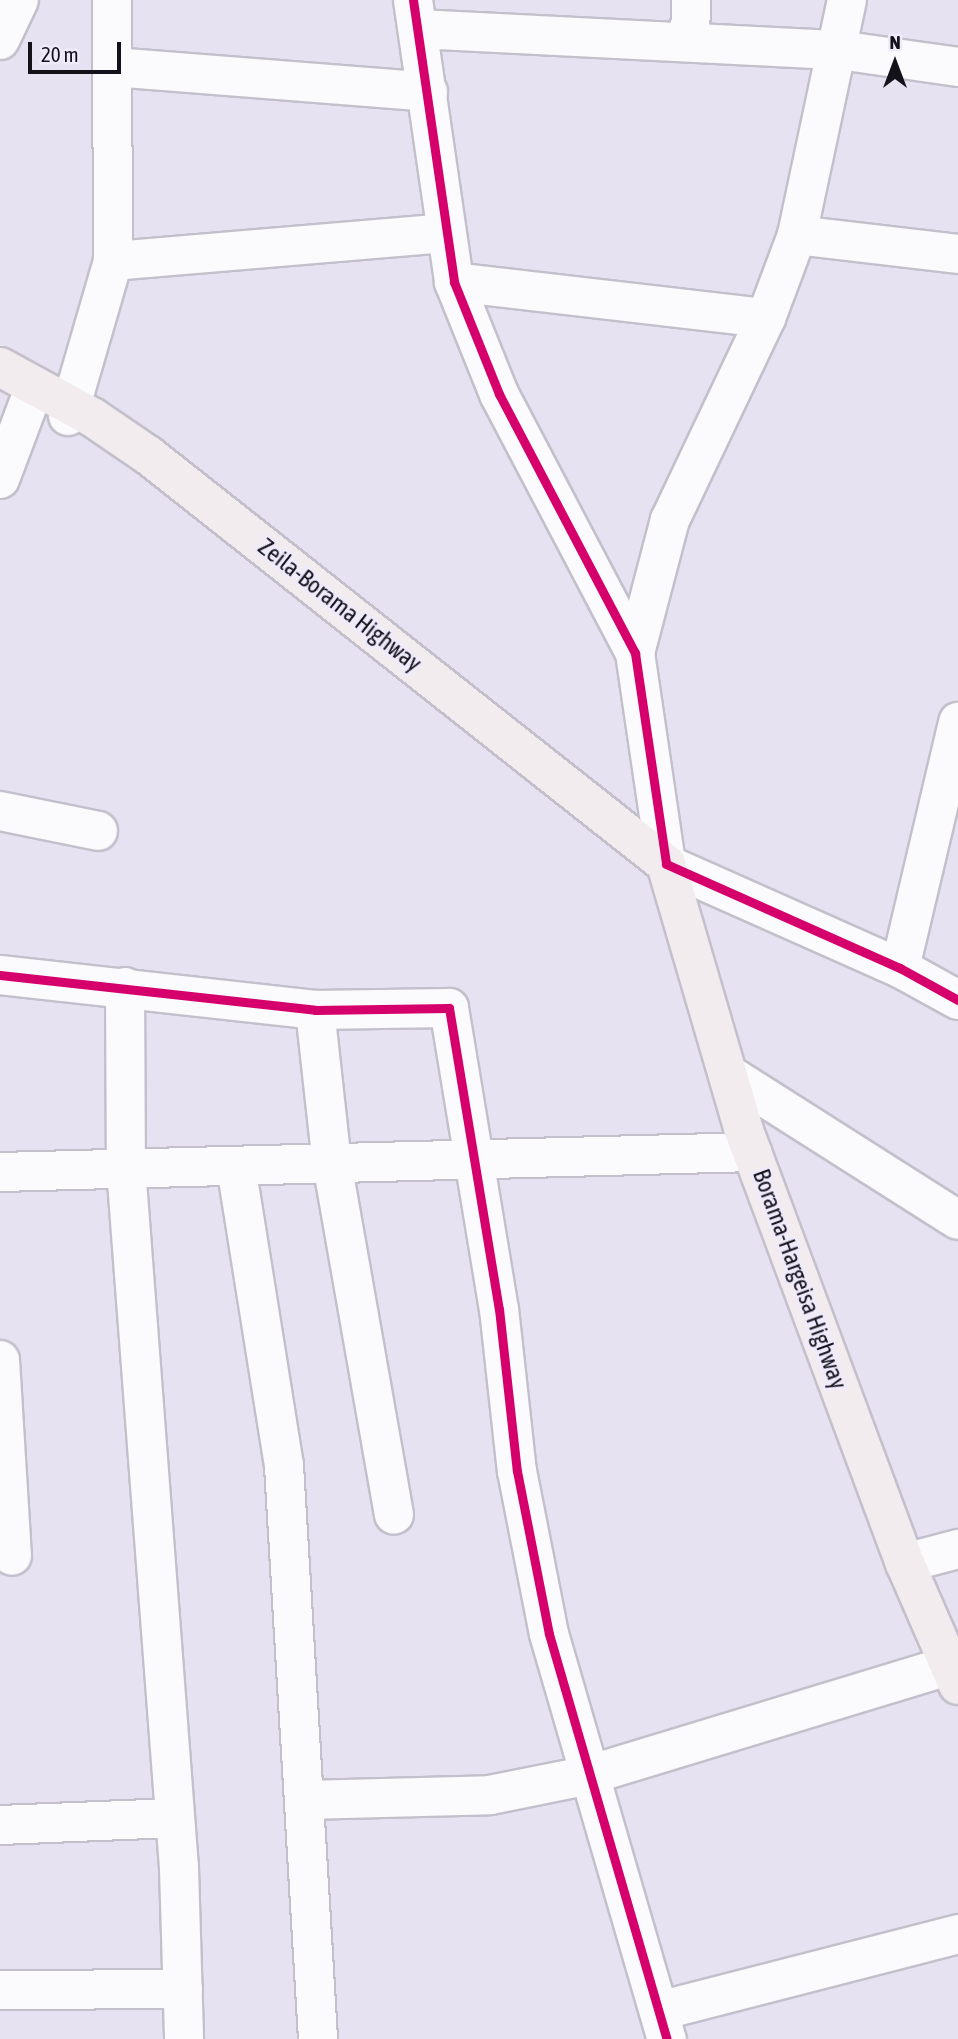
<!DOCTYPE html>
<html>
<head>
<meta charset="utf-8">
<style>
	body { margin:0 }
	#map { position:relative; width:958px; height:2039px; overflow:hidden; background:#e6e2f1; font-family:"Asap Condensed",sans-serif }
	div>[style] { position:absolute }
	.roads { filter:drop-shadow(2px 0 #c3c0cc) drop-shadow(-2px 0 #c3c0cc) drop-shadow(0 2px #c3c0cc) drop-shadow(0 -2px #c3c0cc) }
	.minor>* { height:38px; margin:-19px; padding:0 19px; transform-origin:19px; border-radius:19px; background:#fbfbfd }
	.highway>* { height:38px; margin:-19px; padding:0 19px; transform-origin:19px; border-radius:19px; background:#f2ecee }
	.cycleway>* { height:9px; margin:-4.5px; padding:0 4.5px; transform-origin:4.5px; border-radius:4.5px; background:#d6006c }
	span { translate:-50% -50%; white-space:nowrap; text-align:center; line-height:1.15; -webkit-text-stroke:6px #efebfc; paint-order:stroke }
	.street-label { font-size:24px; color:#13111a }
	.north { position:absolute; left:860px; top:28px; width:70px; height:70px; -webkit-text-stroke:5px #efebfc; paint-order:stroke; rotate:0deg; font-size:19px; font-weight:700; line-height:28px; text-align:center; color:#13111a }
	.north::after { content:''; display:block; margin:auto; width:24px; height:32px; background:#13111a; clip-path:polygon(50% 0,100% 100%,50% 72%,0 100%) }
	.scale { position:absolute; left:28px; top:42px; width:93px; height:32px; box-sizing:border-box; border:4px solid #13111a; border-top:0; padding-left:9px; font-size:21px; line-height:24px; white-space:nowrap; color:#13111a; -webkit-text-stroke:5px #efebfc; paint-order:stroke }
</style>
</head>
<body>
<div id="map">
	<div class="roads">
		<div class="minor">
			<i style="left:112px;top:0;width:261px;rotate:89.8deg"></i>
			<i style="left:113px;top:261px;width:332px;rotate:-4.8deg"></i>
			<i style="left:413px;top:0;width:285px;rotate:81.7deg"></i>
			<i style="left:454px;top:282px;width:121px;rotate:68.1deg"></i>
			<i style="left:499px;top:394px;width:293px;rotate:62.3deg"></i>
			<i style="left:635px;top:653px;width:213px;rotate:81.6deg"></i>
			<i style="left:666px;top:864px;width:256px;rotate:24deg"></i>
			<i style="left:900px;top:968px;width:66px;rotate:28.9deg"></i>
			<i style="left:418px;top:29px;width:422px;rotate:2.9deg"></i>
			<i style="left:839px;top:50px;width:120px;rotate:8.1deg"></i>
			<i style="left:0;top:40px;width:44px;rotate:-64.6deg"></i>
			<i style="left:690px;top:41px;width:41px;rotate:-88.6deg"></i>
			<i style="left:113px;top:67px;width:316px;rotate:4.5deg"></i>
			<i style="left:797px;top:235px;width:162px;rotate:6.7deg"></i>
			<i style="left:454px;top:282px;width:314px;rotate:6.6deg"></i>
			<i style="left:68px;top:416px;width:161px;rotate:-73.8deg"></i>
			<i style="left:0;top:479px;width:99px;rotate:-69.4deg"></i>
			<i style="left:635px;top:653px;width:138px;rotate:-75.3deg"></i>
			<i style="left:670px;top:520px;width:224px;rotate:-64.6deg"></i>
			<i style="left:766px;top:318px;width:89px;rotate:-69.5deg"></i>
			<i style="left:797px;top:235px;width:240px;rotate:-78deg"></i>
			<i style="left:0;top:811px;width:100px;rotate:11.5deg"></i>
			<i style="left:900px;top:968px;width:253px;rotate:-76.7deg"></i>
			<i style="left:0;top:975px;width:317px;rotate:6.3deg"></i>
			<i style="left:315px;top:1010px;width:134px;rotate:-0.9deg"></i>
			<i style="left:449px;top:1008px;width:305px;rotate:80.6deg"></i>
			<i style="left:499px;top:1309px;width:163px;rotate:83.7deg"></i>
			<i style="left:517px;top:1471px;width:166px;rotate:78.9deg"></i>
			<i style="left:549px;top:1634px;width:422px;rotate:73.8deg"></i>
			<i style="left:125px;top:987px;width:181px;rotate:89.7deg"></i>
			<i style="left:126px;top:1168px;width:702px;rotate:85.67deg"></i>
			<i style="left:179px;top:1868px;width:171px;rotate:88.3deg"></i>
			<i style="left:315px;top:1010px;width:154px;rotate:83.7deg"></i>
			<i style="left:332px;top:1163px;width:357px;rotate:80deg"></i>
			<i style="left:728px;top:1074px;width:272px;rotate:32.4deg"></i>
			<i style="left:236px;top:1166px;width:304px;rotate:80.9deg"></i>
			<i style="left:284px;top:1466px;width:574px;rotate:86.6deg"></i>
			<i style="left:0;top:1172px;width:752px;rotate:-1.52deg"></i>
			<i style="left:0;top:1360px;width:196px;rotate:86.5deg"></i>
			<i style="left:905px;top:1563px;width:55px;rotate:-14.8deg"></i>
			<i style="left:305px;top:1800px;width:185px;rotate:-1.5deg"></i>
			<i style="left:490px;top:1795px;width:101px;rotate:-11.4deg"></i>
			<i style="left:589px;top:1775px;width:379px;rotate:-16.9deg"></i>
			<i style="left:0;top:1825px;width:175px;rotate:-2.3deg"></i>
			<i style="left:0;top:1990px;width:183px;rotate:-0.3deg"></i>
			<i style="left:659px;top:2011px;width:309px;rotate:-14.4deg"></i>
		</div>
		<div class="highway">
			<i style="left:0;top:367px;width:105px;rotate:28.5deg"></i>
			<i style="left:92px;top:417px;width:68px;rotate:34.2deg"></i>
			<i style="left:148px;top:455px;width:660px;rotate:38.29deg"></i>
			<i style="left:666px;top:864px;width:275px;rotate:73.7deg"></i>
			<i style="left:743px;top:1128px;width:464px;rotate:69.6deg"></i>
			<i style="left:905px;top:1563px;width:133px;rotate:66.5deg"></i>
		</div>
	</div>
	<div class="cycleway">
		<i style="left:413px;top:0;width:285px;rotate:81.7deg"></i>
		<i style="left:454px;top:282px;width:121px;rotate:68.1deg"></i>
		<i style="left:499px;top:394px;width:293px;rotate:62.3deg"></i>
		<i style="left:635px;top:653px;width:213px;rotate:81.6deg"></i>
		<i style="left:666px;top:864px;width:256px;rotate:24deg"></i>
		<i style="left:900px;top:968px;width:66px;rotate:28.9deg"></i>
		<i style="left:0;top:975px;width:317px;rotate:6.3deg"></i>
		<i style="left:315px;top:1010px;width:134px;rotate:-0.9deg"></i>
		<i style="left:449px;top:1008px;width:305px;rotate:80.6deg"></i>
		<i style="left:499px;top:1309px;width:163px;rotate:83.7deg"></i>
		<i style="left:517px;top:1471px;width:166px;rotate:78.9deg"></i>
		<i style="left:549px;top:1634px;width:422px;rotate:73.8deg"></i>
	</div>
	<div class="street-label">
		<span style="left:340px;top:605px;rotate:38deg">Zeila-Borama Highway</span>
		<span style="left:800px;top:1279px;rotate:70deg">Borama-Hargeisa Highway</span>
	</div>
	<div class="north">N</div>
	<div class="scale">20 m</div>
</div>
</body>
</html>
